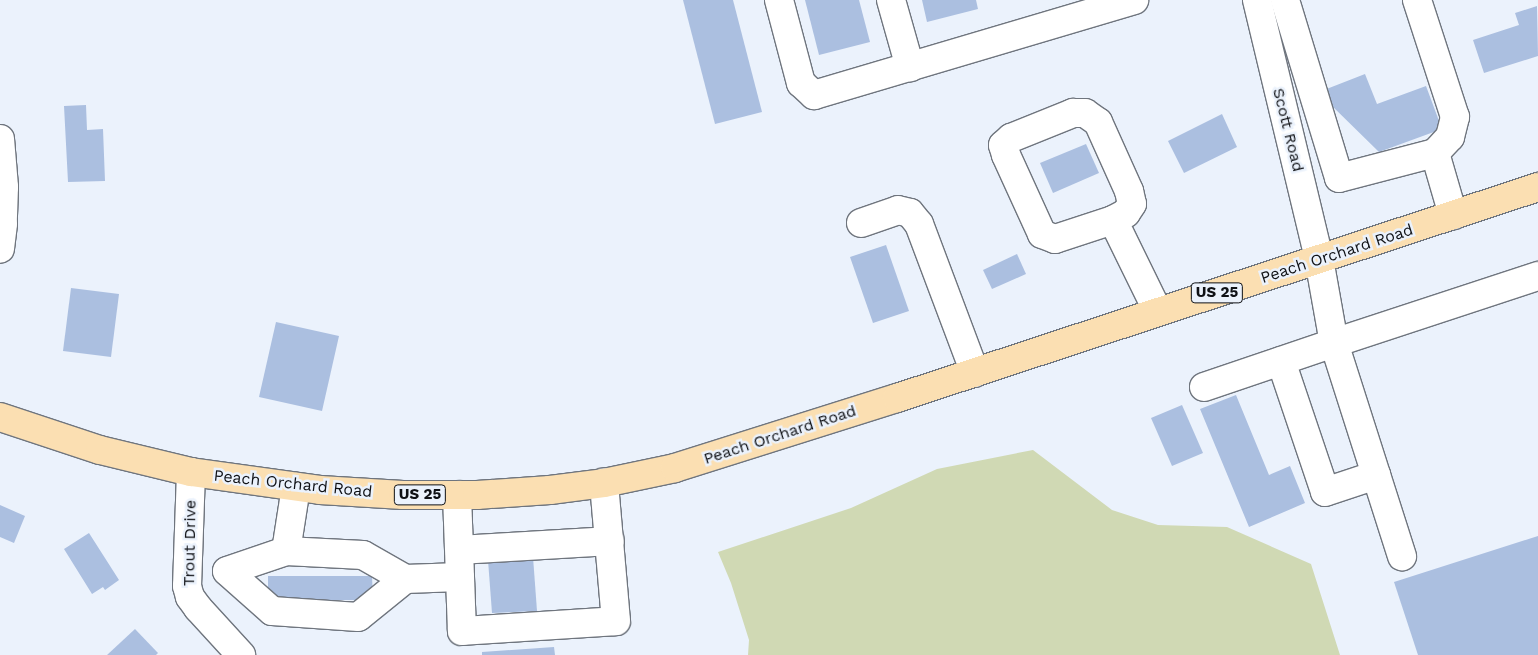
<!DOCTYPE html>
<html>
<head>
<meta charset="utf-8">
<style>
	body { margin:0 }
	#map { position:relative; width:1538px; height:655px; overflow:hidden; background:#ebf2fc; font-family:"Work Sans",sans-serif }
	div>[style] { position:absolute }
	.green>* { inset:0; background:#d0d9b4 }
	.building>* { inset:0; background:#abbfe0 }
	.roads { filter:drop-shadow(1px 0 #6f757e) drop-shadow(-1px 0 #6f757e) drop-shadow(0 1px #6f757e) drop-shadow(0 -1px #6f757e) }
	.minor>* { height:28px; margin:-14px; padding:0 14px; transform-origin:14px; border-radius:14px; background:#fff }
	.major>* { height:28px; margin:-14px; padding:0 14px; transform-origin:14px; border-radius:14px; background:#fbdfb2 }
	span { translate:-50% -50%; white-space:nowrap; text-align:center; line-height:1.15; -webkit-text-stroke:5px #ebf2fc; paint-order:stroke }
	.shield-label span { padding:1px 4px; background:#ebf2fc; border:1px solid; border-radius:4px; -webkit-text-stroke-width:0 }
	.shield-label { font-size:15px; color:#0f1115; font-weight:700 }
	.street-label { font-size:16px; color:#0f1115 }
</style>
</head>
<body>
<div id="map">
	<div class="green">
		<i style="clip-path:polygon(1033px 450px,1112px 510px,1158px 525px,1227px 527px,1311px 564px,1340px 655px,748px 655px,749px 640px,731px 583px,718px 552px,851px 508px,937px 469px)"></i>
	</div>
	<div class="building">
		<i style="clip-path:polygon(683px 0,733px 0,762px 112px,715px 124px)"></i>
		<i style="clip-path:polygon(805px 0,859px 0,870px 42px,819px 55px)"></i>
		<i style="clip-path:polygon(922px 0,976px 0,978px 9px,927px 22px)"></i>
		<i style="clip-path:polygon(1537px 6px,1538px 56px,1484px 73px,1473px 40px,1519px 25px,1515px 13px)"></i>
		<i style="clip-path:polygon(1365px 74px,1377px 104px,1426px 86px,1442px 129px,1379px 152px,1329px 103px,1324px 90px)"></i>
		<i style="clip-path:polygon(86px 105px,87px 130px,103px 129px,105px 181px,68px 182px,64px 106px)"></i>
		<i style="clip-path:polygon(1222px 114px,1237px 147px,1184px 173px,1168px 141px)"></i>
		<i style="clip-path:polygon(1086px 144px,1099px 173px,1053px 193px,1040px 163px)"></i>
		<i style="clip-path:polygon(886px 245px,909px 311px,873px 323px,850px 257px)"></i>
		<i style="clip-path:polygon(1017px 254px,1026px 274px,992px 289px,983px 270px)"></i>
		<i style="clip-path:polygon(71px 288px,119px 294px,111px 357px,63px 351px)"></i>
		<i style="clip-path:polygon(276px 322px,339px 336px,322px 411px,259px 397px)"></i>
		<i style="clip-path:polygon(1236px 395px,1269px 475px,1290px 466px,1305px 503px,1249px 527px,1200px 409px)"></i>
		<i style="clip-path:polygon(1182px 405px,1203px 453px,1172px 466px,1151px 418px)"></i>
		<i style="clip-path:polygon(0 505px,25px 516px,14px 543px,0 537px)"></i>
		<i style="clip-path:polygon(89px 533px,119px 580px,105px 590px,103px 587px,92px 594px,64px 549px)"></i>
		<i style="clip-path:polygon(1538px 536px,1538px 655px,1418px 655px,1394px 582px)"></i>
		<i style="clip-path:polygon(533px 557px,537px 611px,492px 613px,488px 560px)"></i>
		<i style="clip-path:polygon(268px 576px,372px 576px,373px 600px,268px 600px)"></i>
		<i style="clip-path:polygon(135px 629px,158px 653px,156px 655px,107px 655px)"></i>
		<i style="clip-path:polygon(554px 647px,555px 655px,482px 655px,482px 652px)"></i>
	</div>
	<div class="roads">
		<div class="minor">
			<i style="left:779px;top:0;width:86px;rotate:75.2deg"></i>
			<i style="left:801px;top:83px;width:18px;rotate:43deg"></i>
			<i style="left:814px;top:95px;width:334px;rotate:-16.5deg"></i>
			<i style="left:891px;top:0;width:70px;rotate:74.2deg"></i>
			<i style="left:1257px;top:0;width:266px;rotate:76.5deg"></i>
			<i style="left:1319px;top:259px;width:85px;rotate:79.9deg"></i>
			<i style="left:1334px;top:343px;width:215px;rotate:-18.2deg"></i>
			<i style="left:1285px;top:0;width:186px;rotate:73.1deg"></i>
			<i style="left:1339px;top:178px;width:99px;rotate:-14.6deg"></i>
			<i style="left:1435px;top:153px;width:22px;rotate:-47deg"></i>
			<i style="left:1450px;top:137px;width:21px;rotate:-76deg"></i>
			<i style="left:1455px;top:117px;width:123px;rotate:-108deg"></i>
			<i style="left:0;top:139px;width:48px;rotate:85.2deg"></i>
			<i style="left:4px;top:187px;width:37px;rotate:92deg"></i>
			<i style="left:3px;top:224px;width:25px;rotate:97deg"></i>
			<i style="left:1435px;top:153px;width:65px;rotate:73.8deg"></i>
			<i style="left:1113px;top:220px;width:61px;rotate:161.9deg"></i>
			<i style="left:1055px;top:239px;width:14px;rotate:-159deg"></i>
			<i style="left:1042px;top:234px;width:87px;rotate:-114.5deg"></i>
			<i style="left:1006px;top:155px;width:10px;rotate:-107deg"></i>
			<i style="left:1003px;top:145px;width:11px;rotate:-41deg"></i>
			<i style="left:1011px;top:138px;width:67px;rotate:-22deg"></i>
			<i style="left:1073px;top:113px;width:12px"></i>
			<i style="left:1085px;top:113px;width:16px;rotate:35deg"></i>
			<i style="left:1098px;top:122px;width:76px;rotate:65.8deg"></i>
			<i style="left:1129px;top:191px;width:13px;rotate:77deg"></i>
			<i style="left:1132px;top:204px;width:11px;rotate:124deg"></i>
			<i style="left:1126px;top:213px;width:15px;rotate:152deg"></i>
			<i style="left:1113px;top:220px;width:102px;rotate:63.9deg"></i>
			<i style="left:861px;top:223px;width:39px;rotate:-19deg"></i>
			<i style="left:898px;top:210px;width:12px;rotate:14deg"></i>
			<i style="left:910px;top:213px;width:14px;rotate:51deg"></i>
			<i style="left:919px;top:224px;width:159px;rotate:69.4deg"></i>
			<i style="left:1281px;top:361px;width:138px;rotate:71.4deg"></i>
			<i style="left:1325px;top:492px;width:54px;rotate:-18.4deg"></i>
			<i style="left:1204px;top:387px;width:137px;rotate:-18.7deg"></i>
			<i style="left:1334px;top:343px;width:224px;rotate:72.3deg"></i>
			<i style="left:191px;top:472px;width:114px;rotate:92deg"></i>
			<i style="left:187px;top:586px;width:11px;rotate:75deg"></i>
			<i style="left:190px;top:597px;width:14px;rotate:54deg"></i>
			<i style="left:198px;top:608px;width:64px;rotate:47.5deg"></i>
			<i style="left:457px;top:495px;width:136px;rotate:87.9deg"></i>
			<i style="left:462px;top:631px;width:154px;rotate:-3.7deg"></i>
			<i style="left:616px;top:621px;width:139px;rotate:-95deg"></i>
			<i style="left:460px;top:550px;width:150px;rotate:-3.4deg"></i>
			<i style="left:286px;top:551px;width:65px;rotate:-81.1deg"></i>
			<i style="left:405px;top:579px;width:60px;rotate:141deg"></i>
			<i style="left:358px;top:617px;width:86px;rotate:-176deg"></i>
			<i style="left:272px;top:611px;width:60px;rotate:-138.4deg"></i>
			<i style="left:227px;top:571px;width:62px;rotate:-18.7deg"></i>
			<i style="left:286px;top:551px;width:77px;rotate:3deg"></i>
			<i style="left:363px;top:555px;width:48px;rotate:29.7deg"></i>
			<i style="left:405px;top:579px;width:55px;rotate:-2.1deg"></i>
		</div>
		<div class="major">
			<i style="left:0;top:417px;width:105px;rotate:18.3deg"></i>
			<i style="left:100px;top:450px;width:94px;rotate:13.6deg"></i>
			<i style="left:191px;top:472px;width:130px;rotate:7.9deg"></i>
			<i style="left:320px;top:490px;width:83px;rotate:3.4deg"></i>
			<i style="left:403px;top:495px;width:74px"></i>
			<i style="left:477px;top:495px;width:73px;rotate:-3.9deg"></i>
			<i style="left:550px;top:490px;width:54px;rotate:-7.4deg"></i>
			<i style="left:604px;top:483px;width:73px;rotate:-11.9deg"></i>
			<i style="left:675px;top:468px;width:233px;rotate:-17.5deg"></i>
			<i style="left:897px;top:398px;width:675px;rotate:-18.22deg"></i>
		</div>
	</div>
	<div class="shield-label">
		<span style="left:1217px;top:293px">US 25</span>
		<span style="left:420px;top:495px">US 25</span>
	</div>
	<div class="street-label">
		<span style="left:1288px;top:130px;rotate:76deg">Scott Road</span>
		<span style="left:1337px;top:254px;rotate:-18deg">Peach Orchard Road</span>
		<span style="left:780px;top:435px;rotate:-18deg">Peach Orchard Road</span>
		<span style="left:293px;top:484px;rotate:6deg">Peach Orchard Road</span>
		<span style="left:190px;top:543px;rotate:-89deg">Trout Drive</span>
	</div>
</div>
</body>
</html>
